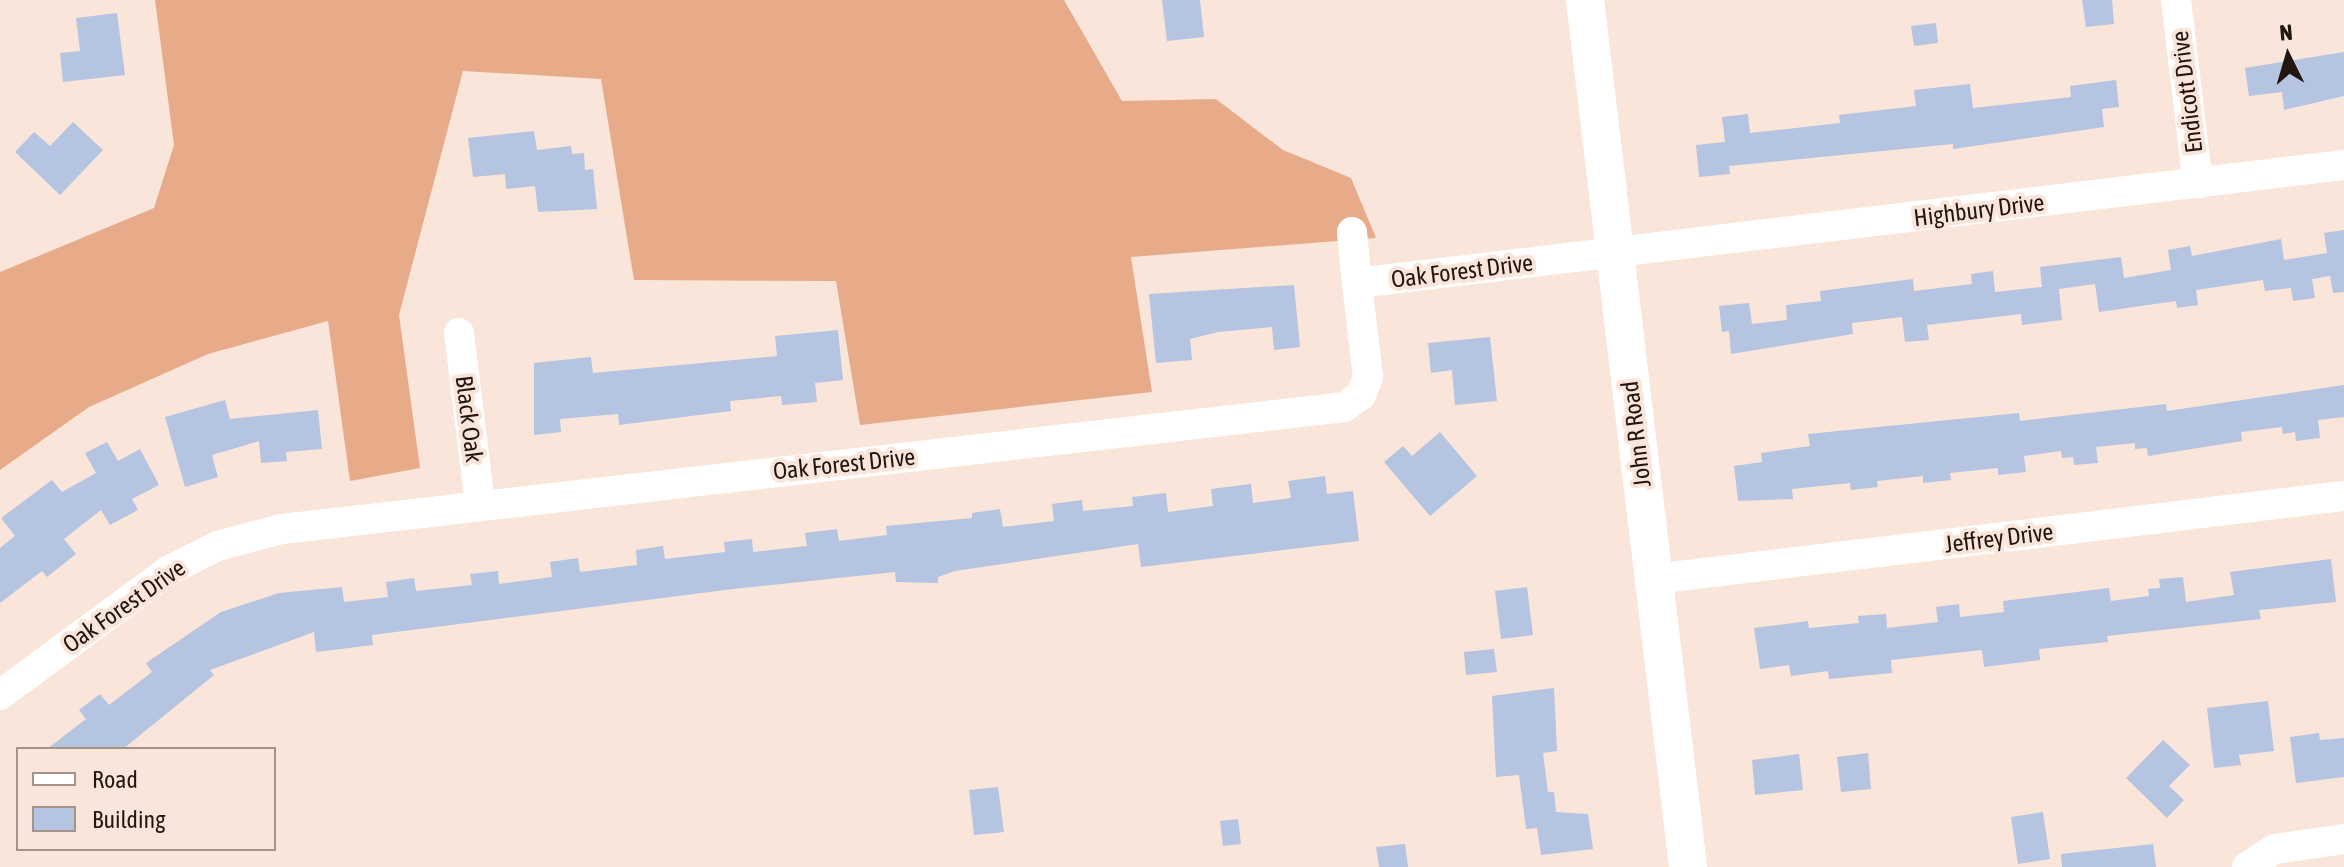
<!DOCTYPE html>
<html>
<head>
<meta charset="utf-8">
<style>
	body { margin:0 }
	#map { position:relative; width:2344px; height:867px; overflow:hidden; background:#fae5da; font-family:"Asap Condensed",sans-serif }
	div>[style] { position:absolute }
	.forest>* { inset:0; background:#e7ab8a }
	.building>* { inset:0; background:#b4c4e1 }
	.minor>* { height:30px; margin:-15px; padding:0 15px; transform-origin:15px; border-radius:15px; background:#fff }
	.major>* { height:38px; margin:-19px; padding:0 19px; transform-origin:19px; border-radius:19px; background:#fff }
	span { translate:-50% -50%; white-space:nowrap; text-align:center; line-height:1.15; -webkit-text-stroke:8px #fae5da; paint-order:stroke }
	.street-label { font-size:24px; color:#221710 }
	.legend { position:absolute; left:16px; top:747px; width:260px; height:104px; box-sizing:border-box; background:#fae5da; border:2px solid #a49389; margin:0; padding:10px 14px; list-style:none; font-size:24px; color:#221710 }
	.legend li { display:flex; align-items:center; gap:16px; height:40px }
	.legend b { width:40px; border:2px solid #a49389 }
	.north { position:absolute; left:2248px; top:16px; width:80px; height:80px; -webkit-text-stroke:6px #fae5da; paint-order:stroke; rotate:355deg; font-size:22px; font-weight:700; line-height:32px; text-align:center; color:#221710 }
	.north::after { content:''; display:block; margin:auto; width:28px; height:36px; background:#221710; clip-path:polygon(50% 0,100% 100%,50% 72%,0 100%) }
</style>
</head>
<body>
<div id="map">
	<div class="forest">
		<i style="clip-path:polygon(155px 0,1064px 0,1122px 101px,1216px 99px,1283px 150px,1351px 178px,1376px 238px,1131px 257px,1152px 392px,860px 425px,836px 281px,634px 280px,601px 79px,463px 71px,399px 315px,420px 468px,350px 481px,328px 321px,208px 354px,89px 407px,0 470px,0 272px,154px 208px,174px 145px)"></i>
	</div>
	<div class="building">
		<i style="clip-path:polygon(1162px 0,1200px 0,1204px 37px,1167px 41px)"></i>
		<i style="clip-path:polygon(2082px 0,2112px 0,2114px 24px,2086px 27px)"></i>
		<i style="clip-path:polygon(117px 13px,125px 75px,63px 82px,60px 53px,80px 51px,76px 18px)"></i>
		<i style="clip-path:polygon(1936px 23px,1938px 43px,1914px 46px,1911px 26px)"></i>
		<i style="clip-path:polygon(2344px 52px,2344px 96px,2284px 110px,2282px 92px,2249px 96px,2245px 68px)"></i>
		<i style="clip-path:polygon(2116px 80px,2119px 107px,2102px 109px,2104px 127px,1953px 149px,1953px 144px,1729px 166px,1730px 174px,1699px 177px,1696px 145px,1725px 142px,1722px 117px,1748px 114px,1750px 133px,1840px 123px,1839px 115px,1916px 106px,1914px 90px,1970px 84px,1973px 108px,2071px 97px,2070px 86px)"></i>
		<i style="clip-path:polygon(73px 122px,103px 150px,60px 195px,15px 152px,34px 132px,50px 146px)"></i>
		<i style="clip-path:polygon(534px 131px,537px 150px,571px 146px,572px 154px,584px 153px,585px 170px,593px 169px,597px 209px,538px 212px,535px 186px,506px 189px,505px 174px,473px 177px,468px 138px)"></i>
		<i style="clip-path:polygon(2344px 230px,2344px 292px,2333px 293px,2330px 276px,2312px 279px,2315px 298px,2293px 301px,2291px 288px,2265px 291px,2263px 280px,2196px 290px,2198px 305px,2177px 308px,2176px 301px,2099px 312px,2095px 284px,2059px 289px,2062px 320px,2022px 325px,2021px 314px,1927px 325px,1929px 340px,1905px 342px,1902px 317px,1852px 323px,1853px 334px,1731px 354px,1729px 331px,1722px 332px,1719px 306px,1749px 303px,1752px 324px,1787px 320px,1786px 305px,1821px 301px,1820px 291px,1913px 279px,1914px 291px,1972px 284px,1971px 274px,1993px 271px,1995px 292px,2042px 287px,2040px 267px,2121px 257px,2124px 278px,2171px 270px,2168px 250px,2190px 246px,2192px 256px,2281px 239px,2284px 260px,2327px 253px,2324px 233px)"></i>
		<i style="clip-path:polygon(1294px 285px,1300px 347px,1274px 350px,1272px 327px,1218px 332px,1190px 339px,1192px 360px,1156px 363px,1149px 294px)"></i>
		<i style="clip-path:polygon(838px 330px,843px 380px,815px 383px,817px 402px,782px 405px,781px 396px,730px 401px,731px 411px,619px 425px,618px 414px,560px 419px,561px 432px,534px 435px,534px 363px,591px 357px,593px 373px,777px 356px,775px 336px)"></i>
		<i style="clip-path:polygon(1490px 337px,1497px 401px,1455px 405px,1452px 370px,1431px 373px,1428px 343px)"></i>
		<i style="clip-path:polygon(2344px 385px,2344px 417px,2318px 420px,2320px 438px,2296px 441px,2295px 432px,2283px 434px,2282px 427px,2241px 432px,2242px 441px,2148px 456px,2147px 448px,2135px 449px,2135px 443px,2096px 447px,2098px 463px,2074px 465px,2073px 457px,2062px 458px,2061px 451px,2024px 456px,2026px 472px,1998px 475px,1998px 468px,1950px 473px,1951px 480px,1923px 483px,1923px 476px,1877px 481px,1878px 487px,1851px 490px,1850px 483px,1792px 489px,1793px 499px,1738px 501px,1734px 466px,1762px 462px,1761px 453px,1810px 446px,1808px 434px,2019px 413px,2020px 421px,2166px 404px,2167px 411px)"></i>
		<i style="clip-path:polygon(225px 400px,230px 419px,318px 410px,322px 449px,286px 452px,287px 461px,261px 463px,259px 441px,212px 455px,218px 477px,185px 487px,165px 417px)"></i>
		<i style="clip-path:polygon(1440px 432px,1477px 476px,1430px 516px,1384px 462px,1403px 446px,1412px 456px)"></i>
		<i style="clip-path:polygon(107px 442px,118px 461px,140px 449px,159px 485px,132px 499px,138px 510px,110px 525px,101px 510px,64px 539px,76px 554px,47px 577px,42px 571px,0 603px,0 548px,15px 536px,1px 518px,52px 480px,62px 492px,96px 473px,85px 453px)"></i>
		<i style="clip-path:polygon(1325px 476px,1327px 494px,1353px 491px,1359px 541px,1141px 567px,1138px 544px,955px 571px,938px 577px,938px 583px,896px 582px,895px 572px,733px 589px,372px 635px,373px 645px,316px 652px,314px 632px,210px 670px,214px 675px,123px 749px,47px 749px,86px 719px,79px 710px,100px 694px,109px 705px,152px 672px,146px 663px,221px 612px,279px 593px,342px 587px,344px 602px,388px 597px,386px 582px,414px 578px,416px 591px,472px 585px,470px 574px,498px 571px,499px 584px,552px 577px,550px 562px,578px 558px,580px 572px,637px 565px,636px 550px,663px 546px,665px 559px,725px 552px,724px 542px,752px 539px,753px 552px,807px 546px,805px 533px,837px 529px,839px 541px,887px 535px,886px 526px,972px 518px,972px 513px,1000px 509px,1003px 527px,1054px 521px,1052px 504px,1082px 500px,1083px 511px,1133px 506px,1132px 497px,1166px 493px,1168px 512px,1213px 506px,1211px 489px,1251px 484px,1253px 503px,1291px 498px,1288px 481px)"></i>
		<i style="clip-path:polygon(2331px 559px,2336px 602px,2259px 610px,2261px 619px,2107px 636px,2108px 642px,2039px 649px,2040px 660px,1984px 667px,1982px 650px,1891px 660px,1892px 673px,1829px 679px,1828px 671px,1791px 676px,1789px 665px,1760px 669px,1754px 628px,1808px 621px,1809px 628px,1859px 623px,1858px 616px,1886px 614px,1887px 628px,1938px 622px,1936px 607px,1959px 604px,1960px 617px,2004px 612px,2003px 601px,2109px 588px,2111px 601px,2149px 596px,2148px 589px,2160px 588px,2159px 579px,2183px 577px,2186px 602px,2234px 595px,2230px 572px)"></i>
		<i style="clip-path:polygon(1527px 587px,1533px 635px,1501px 639px,1495px 591px)"></i>
		<i style="clip-path:polygon(1494px 649px,1497px 672px,1466px 675px,1464px 652px)"></i>
		<i style="clip-path:polygon(1554px 688px,1557px 751px,1543px 753px,1548px 792px,1554px 792px,1556px 812px,1588px 814px,1593px 849px,1541px 855px,1537px 828px,1526px 829px,1519px 775px,1496px 777px,1492px 696px)"></i>
		<i style="clip-path:polygon(2268px 701px,2274px 751px,2239px 755px,2241px 765px,2214px 768px,2207px 708px)"></i>
		<i style="clip-path:polygon(2319px 733px,2320px 740px,2344px 738px,2344px 777px,2296px 783px,2290px 737px)"></i>
		<i style="clip-path:polygon(2163px 740px,2190px 765px,2169px 786px,2184px 800px,2167px 818px,2126px 778px)"></i>
		<i style="clip-path:polygon(1868px 753px,1871px 789px,1841px 792px,1837px 757px)"></i>
		<i style="clip-path:polygon(1799px 754px,1803px 790px,1755px 795px,1752px 760px)"></i>
		<i style="clip-path:polygon(998px 787px,1004px 832px,974px 835px,969px 790px)"></i>
		<i style="clip-path:polygon(2043px 812px,2050px 859px,2018px 864px,2011px 817px)"></i>
		<i style="clip-path:polygon(1238px 819px,1241px 844px,1223px 846px,1220px 821px)"></i>
		<i style="clip-path:polygon(1405px 844px,1408px 867px,1379px 867px,1376px 847px)"></i>
		<i style="clip-path:polygon(2153px 844px,2156px 867px,2062px 867px,2061px 854px)"></i>
	</div>
	<div class="minor">
		<i style="left:2176px;top:0;width:185px;rotate:83.2deg"></i>
		<i style="left:1352px;top:232px;width:51px;rotate:84.4deg"></i>
		<i style="left:459px;top:333px;width:173px;rotate:83deg"></i>
		<i style="left:1654px;top:579px;width:695px;rotate:-6.86deg"></i>
		<i style="left:0;top:695px;width:209px;rotate:-36.4deg"></i>
		<i style="left:168px;top:571px;width:55px;rotate:-27deg"></i>
		<i style="left:217px;top:546px;width:67px;rotate:-14.7deg"></i>
		<i style="left:282px;top:529px;width:1069px;rotate:-6.55deg"></i>
		<i style="left:1344px;top:407px;width:21px;rotate:-35deg"></i>
		<i style="left:1361px;top:395px;width:19px;rotate:-69deg"></i>
		<i style="left:1368px;top:377px;width:95px;rotate:-96.7deg"></i>
		<i style="left:1357px;top:283px;width:994px;rotate:-6.82deg"></i>
		<i style="left:2247px;top:867px;width:33px;rotate:-33deg"></i>
		<i style="left:2275px;top:849px;width:70px;rotate:-8.2deg"></i>
	</div>
	<div class="major">
		<i style="left:1585px;top:0;width:873px;rotate:83.22deg"></i>
	</div>
	<div class="street-label">
		<span style="left:2187px;top:92px;rotate:-97deg">Endicott Drive</span>
		<span style="left:1979px;top:210px;rotate:-7deg">Highbury Drive</span>
		<span style="left:1462px;top:271px;rotate:-7deg">Oak Forest Drive</span>
		<span style="left:469px;top:419px;rotate:83deg">Black Oak</span>
		<span style="left:1636px;top:434px;rotate:-97deg">John R Road</span>
		<span style="left:844px;top:464px;rotate:-6deg">Oak Forest Drive</span>
		<span style="left:1999px;top:538px;rotate:-7deg">Jeffrey Drive</span>
		<span style="left:124px;top:606px;rotate:-35deg">Oak Forest Drive</span>
	</div>
	<ul class="legend">
	<li><b style="height:10px;background:#fff"></b>Road</li>
	<li><b style="height:22px;background:#b4c4e1"></b>Building</li>
	</ul>
	<div class="north">N</div>
</div>
</body>
</html>
